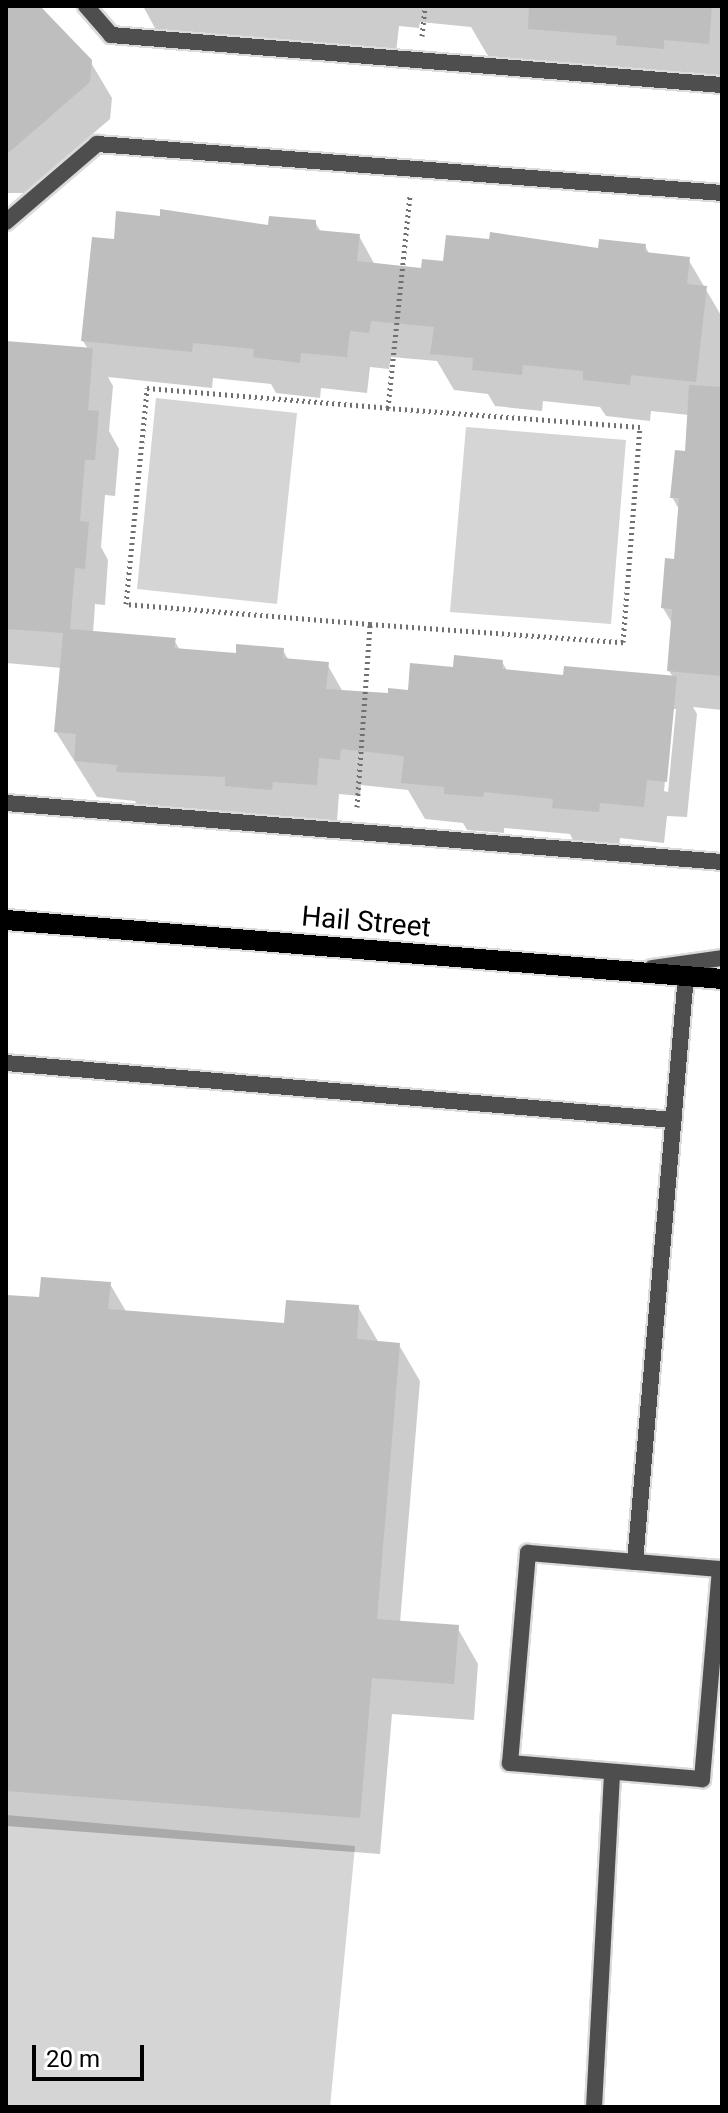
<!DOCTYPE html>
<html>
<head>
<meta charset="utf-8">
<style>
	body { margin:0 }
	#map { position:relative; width:728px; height:2113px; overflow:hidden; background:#fff; font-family:Roboto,sans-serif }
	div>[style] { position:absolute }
	.green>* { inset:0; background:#d5d5d5 }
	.shadow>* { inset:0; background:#0003 }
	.building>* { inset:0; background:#bebebe }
	.path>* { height:5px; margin-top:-2.5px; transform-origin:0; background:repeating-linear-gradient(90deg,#707070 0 2px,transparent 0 6px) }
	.roads { filter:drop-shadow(2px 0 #dbdbdb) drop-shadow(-2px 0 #dbdbdb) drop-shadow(0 2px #dbdbdb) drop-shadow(0 -2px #dbdbdb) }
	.service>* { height:16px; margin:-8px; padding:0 8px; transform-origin:8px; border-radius:8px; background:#4e4e4e }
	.primary>* { height:20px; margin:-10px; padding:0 10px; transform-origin:10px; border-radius:10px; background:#000 }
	span { translate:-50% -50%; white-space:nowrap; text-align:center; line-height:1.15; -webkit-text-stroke:8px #fff; paint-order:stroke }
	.street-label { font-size:28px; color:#000 }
	.frame { position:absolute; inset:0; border:8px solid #000; pointer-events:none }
	.scale { position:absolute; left:32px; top:2045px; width:112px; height:36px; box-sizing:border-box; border:4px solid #000; border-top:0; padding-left:10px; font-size:24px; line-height:28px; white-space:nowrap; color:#000; -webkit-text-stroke:6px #fff; paint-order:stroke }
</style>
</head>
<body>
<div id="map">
	<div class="green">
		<i style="clip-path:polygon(156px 398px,297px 413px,277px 604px,137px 589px)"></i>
		<i style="clip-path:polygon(466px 427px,626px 440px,611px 624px,450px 612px)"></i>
		<i style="clip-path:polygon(6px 1815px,355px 1846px,330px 2107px,6px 2107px)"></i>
	</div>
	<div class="shadow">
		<i style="clip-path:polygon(6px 6px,37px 6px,90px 61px,112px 98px,110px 119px,24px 193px,6px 193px)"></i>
		<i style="clip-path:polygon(143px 6px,722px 6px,722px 79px,531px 67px,527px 60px,488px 56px,471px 27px,420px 22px,419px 28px,399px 26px,396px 53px,199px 41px,194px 33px,156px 30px)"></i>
		<i style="clip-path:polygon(evenodd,315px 222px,321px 232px,359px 236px,375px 265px,423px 270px,445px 264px,645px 246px,650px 255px,688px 259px,722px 317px,722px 710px,693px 707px,697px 714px,687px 817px,667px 816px,664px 843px,620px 838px,619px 848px,575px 844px,570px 834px,504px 828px,504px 833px,467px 830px,463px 823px,425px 819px,408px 790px,361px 785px,360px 796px,339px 794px,337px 821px,293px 817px,292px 826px,248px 822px,242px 812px,139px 808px,135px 801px,97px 797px,56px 732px,62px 668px,6px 663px,6px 343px,88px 349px,83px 341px,116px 241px,315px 222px,391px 357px,437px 361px,454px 390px,488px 394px,495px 406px,542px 411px,543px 401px,600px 407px,606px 416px,650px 421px,651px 411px,689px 415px,687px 453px,672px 497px,680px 511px,676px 561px,663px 608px,673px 625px,669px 671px,673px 677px,565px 677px,508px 672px,502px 662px,455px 669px,409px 692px,389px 695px,343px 692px,327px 664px,289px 661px,283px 650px,237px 655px,180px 650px,174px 640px,93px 633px,95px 604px,105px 605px,108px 560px,101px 547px,105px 495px,115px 496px,119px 449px,109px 431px,113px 386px,108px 377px,212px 388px,213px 378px,271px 384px,276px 393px,320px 398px,321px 388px,367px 393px,370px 367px,389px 369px,391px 357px,315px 222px,672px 709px,676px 709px,668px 792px,664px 791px,672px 709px)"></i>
		<i style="clip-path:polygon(110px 1284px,127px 1313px,286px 1325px,358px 1307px,379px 1343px,399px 1345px,420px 1381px,400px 1623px,457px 1627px,478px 1664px,474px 1720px,392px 1714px,380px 1854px,6px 1826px,6px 1297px,41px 1300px)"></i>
	</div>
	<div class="building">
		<i style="clip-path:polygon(6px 6px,40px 6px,92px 60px,90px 82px,6px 155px)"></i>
		<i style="clip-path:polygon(529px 6px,712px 6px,709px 44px,664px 40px,664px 49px,616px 45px,617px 36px,528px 29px)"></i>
		<i style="clip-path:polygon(160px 209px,268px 225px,269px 216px,316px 220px,316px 230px,360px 234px,357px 261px,421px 268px,422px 259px,443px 261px,446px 235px,489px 239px,490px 232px,598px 248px,599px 239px,646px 244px,645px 252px,690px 257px,687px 284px,707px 286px,696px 382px,631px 375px,630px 385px,583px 380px,583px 371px,523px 365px,522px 375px,472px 370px,473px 358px,430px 354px,434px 327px,371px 321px,369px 333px,350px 331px,347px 357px,301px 353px,300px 363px,253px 357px,254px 349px,193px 343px,192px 352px,81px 341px,92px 237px,114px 239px,116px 211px,160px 216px)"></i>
		<i style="clip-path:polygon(6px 341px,93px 348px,88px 410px,99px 411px,95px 460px,85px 460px,80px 521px,89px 522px,85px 569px,75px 568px,70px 629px,176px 638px,174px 648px,236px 653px,236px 644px,284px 648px,283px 658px,329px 662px,326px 689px,388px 693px,388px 688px,408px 690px,410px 663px,453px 667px,454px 655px,503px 660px,502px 669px,563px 675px,564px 666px,677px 676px,667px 782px,647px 780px,644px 807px,600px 803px,599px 812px,552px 808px,553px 799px,484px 792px,483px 797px,444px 794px,444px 787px,401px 783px,404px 756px,341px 749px,340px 760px,319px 758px,317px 785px,273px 782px,272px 790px,225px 786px,225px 777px,116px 772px,117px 765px,74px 761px,76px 734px,54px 732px,63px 633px,6px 629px)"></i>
		<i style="clip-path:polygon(689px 385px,722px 387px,722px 676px,667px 671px,672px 609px,661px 608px,665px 558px,674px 559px,679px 498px,670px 498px,675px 450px,685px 451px)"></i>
		<i style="clip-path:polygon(41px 1277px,111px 1282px,108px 1309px,284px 1323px,286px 1300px,359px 1305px,357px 1339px,400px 1343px,377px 1619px,459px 1625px,454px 1684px,372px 1678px,360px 1818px,6px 1791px,6px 1295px,39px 1297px)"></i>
	</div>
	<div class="path">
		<i style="left:422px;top:36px;width:30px;rotate:-84deg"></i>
		<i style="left:370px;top:624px;width:254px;rotate:4.1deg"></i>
		<i style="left:623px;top:642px;width:216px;rotate:-85.5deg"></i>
		<i style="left:640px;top:427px;width:253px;rotate:-175.7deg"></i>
		<i style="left:357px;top:807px;width:183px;rotate:-85.9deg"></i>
		<i style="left:370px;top:624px;width:245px;rotate:-175.3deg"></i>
		<i style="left:126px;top:604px;width:217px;rotate:-84.4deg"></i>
		<i style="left:147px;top:388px;width:242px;rotate:4.7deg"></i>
		<i style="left:388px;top:408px;width:213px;rotate:-84.1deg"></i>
	</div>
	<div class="roads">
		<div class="service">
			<i style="left:86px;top:6px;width:38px;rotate:49deg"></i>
			<i style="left:111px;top:35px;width:613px;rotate:4.68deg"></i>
			<i style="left:6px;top:222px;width:120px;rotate:-40.6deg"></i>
			<i style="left:97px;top:144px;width:627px;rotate:4.48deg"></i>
			<i style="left:6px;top:803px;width:718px;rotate:4.71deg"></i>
			<i style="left:652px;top:968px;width:71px;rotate:-8.1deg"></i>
			<i style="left:6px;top:1063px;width:670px;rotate:4.88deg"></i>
			<i style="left:528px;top:1553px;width:193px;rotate:4.8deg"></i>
			<i style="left:720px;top:1569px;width:211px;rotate:94.9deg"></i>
			<i style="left:702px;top:1779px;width:193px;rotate:-175.2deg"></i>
			<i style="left:510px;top:1763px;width:211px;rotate:-85.1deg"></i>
			<i style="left:635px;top:1562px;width:588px;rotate:-85.03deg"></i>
			<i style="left:594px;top:2107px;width:335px;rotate:-86.9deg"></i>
		</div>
		<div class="primary">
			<i style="left:6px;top:920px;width:718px;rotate:4.71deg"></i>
		</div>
	</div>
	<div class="street-label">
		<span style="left:366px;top:922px;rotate:5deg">Hail Street</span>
	</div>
	<div class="frame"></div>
	<div class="scale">20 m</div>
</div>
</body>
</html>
